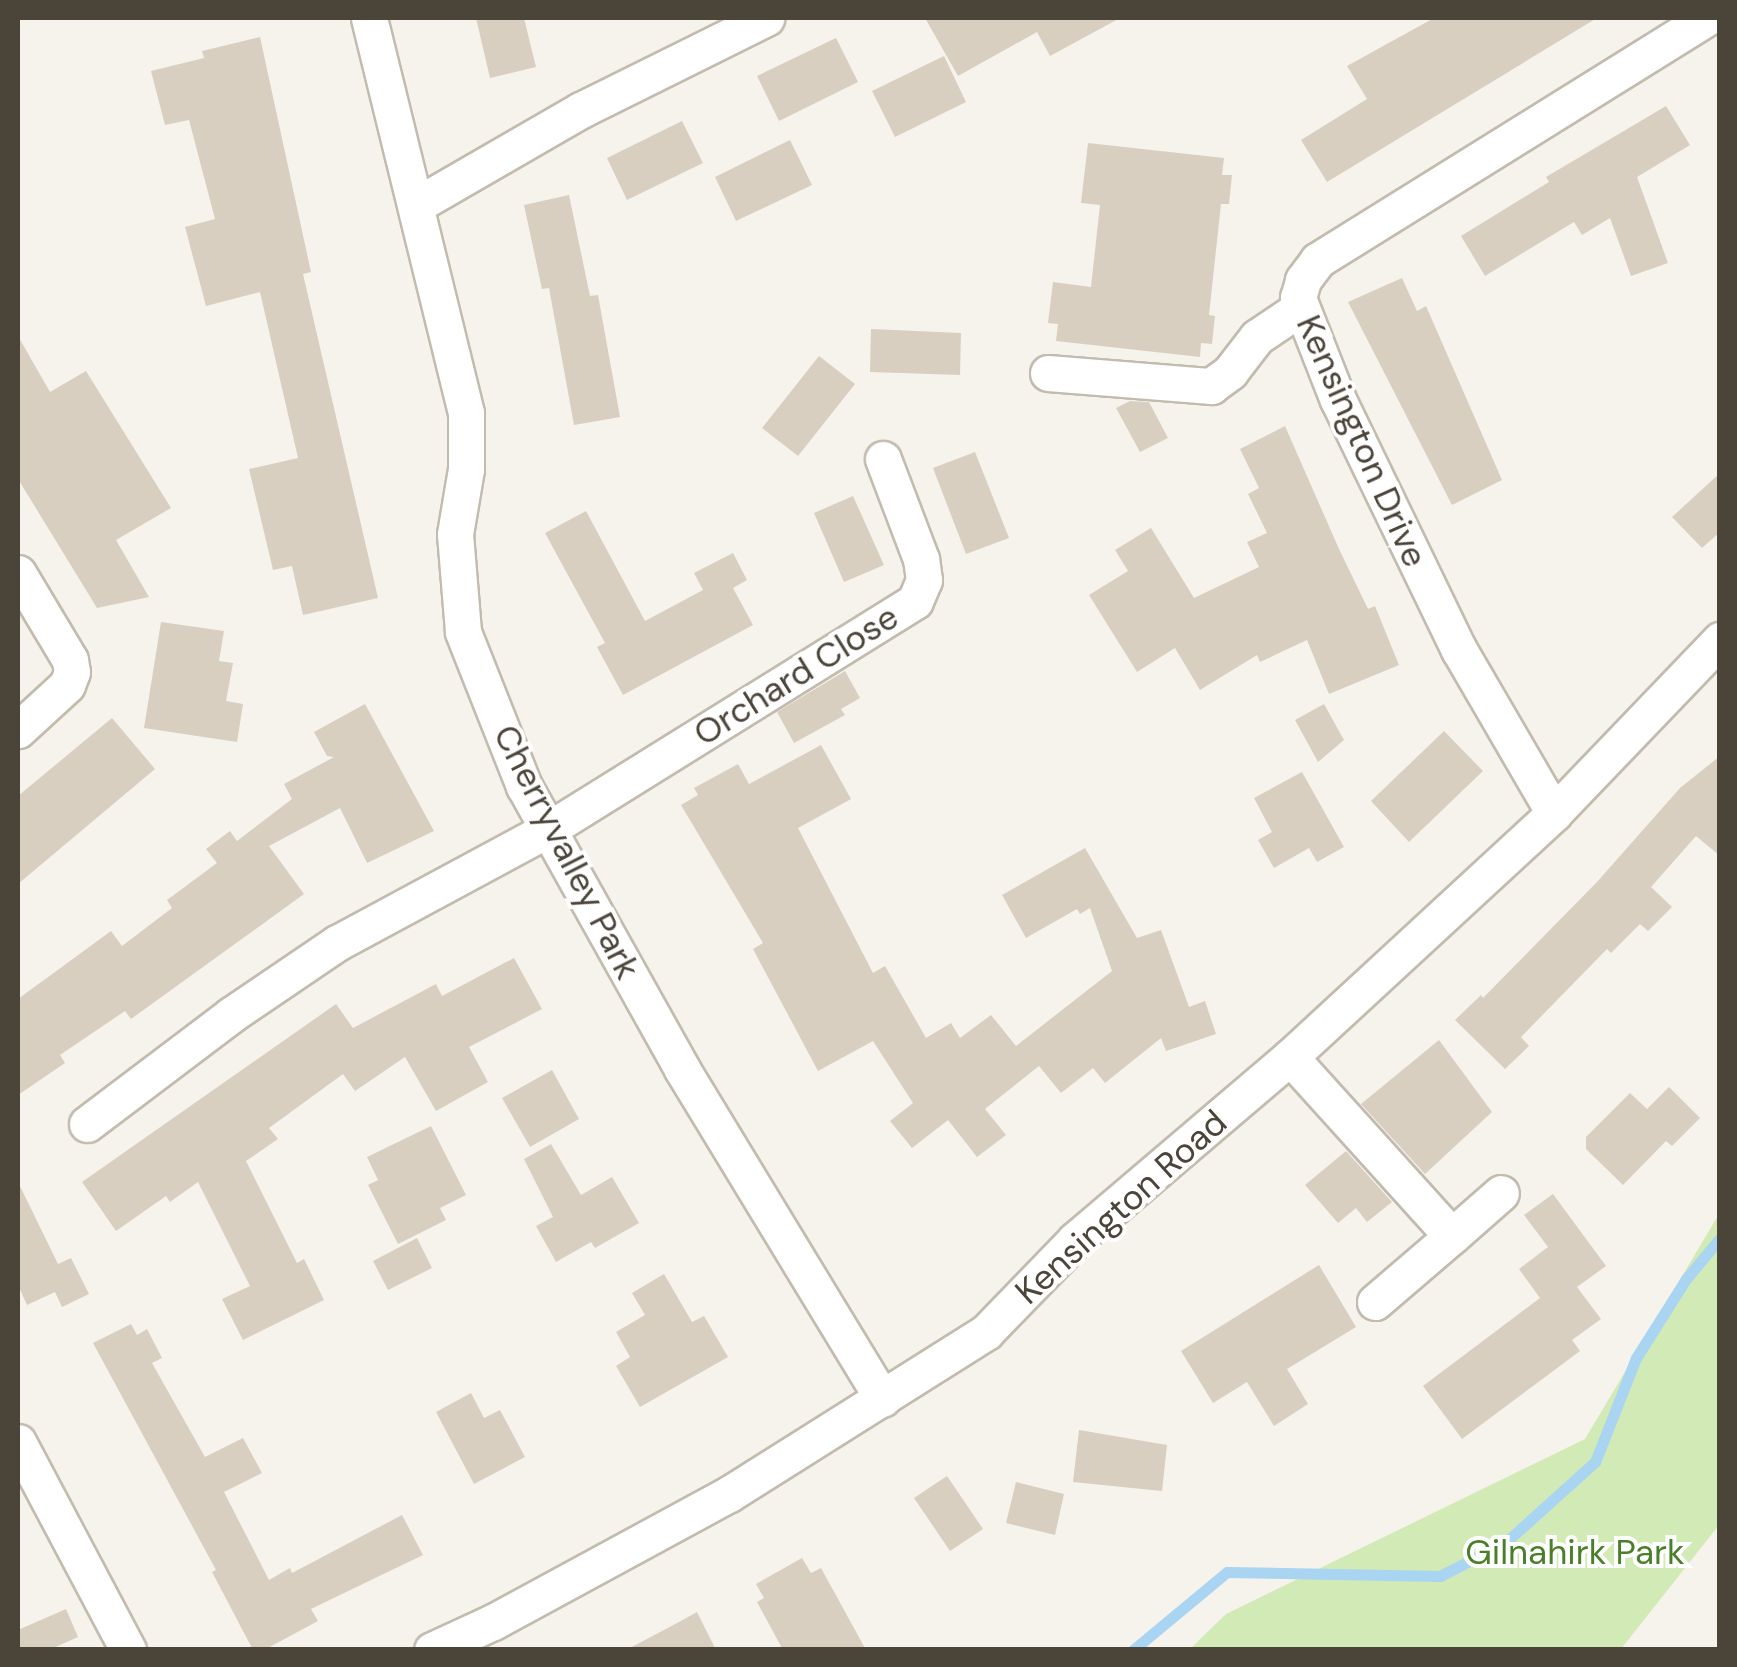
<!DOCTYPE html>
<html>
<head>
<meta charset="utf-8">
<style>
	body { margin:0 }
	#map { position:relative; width:1737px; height:1667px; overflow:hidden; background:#f6f3ec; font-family:"DM Sans",sans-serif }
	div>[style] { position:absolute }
	.green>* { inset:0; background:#d2eab5 }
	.stream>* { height:11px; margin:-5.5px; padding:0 5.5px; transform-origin:5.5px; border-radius:5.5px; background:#a9d4f2 }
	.building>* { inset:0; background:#d8cfc1 }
	.roads { filter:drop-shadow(2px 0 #c2bbae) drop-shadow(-2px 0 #c2bbae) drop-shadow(0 2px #c2bbae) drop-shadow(0 -2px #c2bbae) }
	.minor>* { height:35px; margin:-17.5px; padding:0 17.5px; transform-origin:17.5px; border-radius:17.5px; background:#fff }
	span { translate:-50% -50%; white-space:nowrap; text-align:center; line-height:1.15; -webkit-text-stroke:8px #fff; paint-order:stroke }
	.street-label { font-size:35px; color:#4b4439 }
	.park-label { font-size:35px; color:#4a7f2a }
	.frame { position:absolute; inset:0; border:20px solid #4b4439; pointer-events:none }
</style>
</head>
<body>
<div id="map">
	<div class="green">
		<i style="clip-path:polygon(1719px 1214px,1719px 1525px,1621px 1649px,1190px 1649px,1226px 1614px,1585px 1439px)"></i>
	</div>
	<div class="stream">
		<i style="left:1133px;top:1650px;width:122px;rotate:-39.7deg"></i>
		<i style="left:1227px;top:1572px;width:213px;rotate:1.1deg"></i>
		<i style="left:1440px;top:1576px;width:74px;rotate:-27.3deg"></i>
		<i style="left:1506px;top:1542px;width:120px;rotate:-42deg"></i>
		<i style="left:1595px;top:1462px;width:112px;rotate:-68.5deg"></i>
		<i style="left:1636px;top:1358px;width:93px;rotate:-57.7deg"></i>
		<i style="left:1686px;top:1279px;width:53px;rotate:-50.3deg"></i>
	</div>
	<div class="building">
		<i style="clip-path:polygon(476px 18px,524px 18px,536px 67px,490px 78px)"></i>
		<i style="clip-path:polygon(925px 18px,1120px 18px,1050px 56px,1037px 32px,958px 76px)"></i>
		<i style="clip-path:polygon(1434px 18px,1597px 18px,1327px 182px,1301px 140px,1367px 99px,1347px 66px)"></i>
		<i style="clip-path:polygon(260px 37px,311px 272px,303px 274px,378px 598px,303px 615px,292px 566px,273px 570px,249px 469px,298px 458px,260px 292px,206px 306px,185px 227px,215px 219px,189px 120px,165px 125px,151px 71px,204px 58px,202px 51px)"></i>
		<i style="clip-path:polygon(836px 38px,858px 82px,779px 121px,757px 76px)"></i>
		<i style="clip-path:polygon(944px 56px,966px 102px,895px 137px,872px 91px)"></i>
		<i style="clip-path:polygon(1666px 106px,1690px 145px,1637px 177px,1668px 263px,1631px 276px,1610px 218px,1582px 235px,1574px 222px,1485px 276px,1461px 236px,1549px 182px,1546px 177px)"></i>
		<i style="clip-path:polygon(682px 121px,703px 163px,627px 200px,607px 158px)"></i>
		<i style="clip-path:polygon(790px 140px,812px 185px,736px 221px,715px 177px)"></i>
		<i style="clip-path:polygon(1088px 143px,1224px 158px,1222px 175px,1232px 175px,1229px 204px,1221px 204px,1209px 315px,1215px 316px,1212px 344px,1201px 343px,1200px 357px,1056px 341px,1058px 324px,1048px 323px,1053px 282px,1091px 287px,1100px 205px,1081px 203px)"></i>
		<i style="clip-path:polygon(569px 195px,590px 296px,598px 295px,620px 417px,574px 425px,549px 288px,542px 289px,524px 205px)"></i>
		<i style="clip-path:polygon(1402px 278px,1417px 311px,1426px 306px,1502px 480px,1452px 505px,1348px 302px)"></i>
		<i style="clip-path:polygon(871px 329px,961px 333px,960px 375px,870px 372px)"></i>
		<i style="clip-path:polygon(18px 336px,50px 392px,86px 371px,171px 508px,116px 540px,149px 597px,97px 608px,18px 479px)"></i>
		<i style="clip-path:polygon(819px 356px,855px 384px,798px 456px,762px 428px)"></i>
		<i style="clip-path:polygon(1130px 401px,1149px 402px,1168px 438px,1140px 452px,1116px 408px)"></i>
		<i style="clip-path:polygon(1285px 426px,1339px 549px,1368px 609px,1375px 606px,1399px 665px,1329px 694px,1307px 640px,1260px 662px,1257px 655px,1200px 690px,1175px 648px,1137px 672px,1089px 595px,1128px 571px,1115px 550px,1151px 528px,1194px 598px,1259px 567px,1247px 542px,1267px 533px,1248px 494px,1259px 488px,1240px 449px)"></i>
		<i style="clip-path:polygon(975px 452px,1009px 538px,966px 554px,933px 468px)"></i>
		<i style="clip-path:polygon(1720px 473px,1720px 532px,1702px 548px,1672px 517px)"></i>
		<i style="clip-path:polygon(853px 496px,884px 565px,844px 582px,814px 513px)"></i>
		<i style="clip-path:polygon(586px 511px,645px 621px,703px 590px,694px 573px,733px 553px,747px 580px,733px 588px,753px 625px,623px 695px,597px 647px,605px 643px,545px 533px)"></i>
		<i style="clip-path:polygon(161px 622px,224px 631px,219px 661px,233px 663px,226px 701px,243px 704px,237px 742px,144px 728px)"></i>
		<i style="clip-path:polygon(845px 671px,860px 698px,841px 709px,845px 715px,794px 743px,777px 712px)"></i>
		<i style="clip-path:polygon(365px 704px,434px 831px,367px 863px,340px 808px,269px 846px,304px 894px,131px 1019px,125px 1011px,60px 1055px,65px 1063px,18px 1095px,18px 999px,111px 931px,122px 946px,172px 908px,167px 900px,217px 863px,206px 849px,230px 831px,237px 841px,292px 799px,284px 784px,334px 757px,327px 756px,314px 732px)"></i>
		<i style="clip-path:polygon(1324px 704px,1344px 740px,1318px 762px,1295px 720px)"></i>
		<i style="clip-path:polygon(112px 718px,155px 769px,18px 884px,18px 796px)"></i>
		<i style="clip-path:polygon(1444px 731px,1483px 771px,1409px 842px,1371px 801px)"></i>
		<i style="clip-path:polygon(821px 745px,851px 799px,798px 828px,873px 973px,885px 966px,926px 1038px,951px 1023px,960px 1038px,991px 1015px,1016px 1046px,1112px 971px,1090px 908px,1080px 914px,1077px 909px,1026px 938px,1002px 895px,1085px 848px,1137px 938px,1161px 930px,1189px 1007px,1205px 1001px,1216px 1034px,1166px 1051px,1161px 1038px,1105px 1083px,1093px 1068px,1061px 1093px,1039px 1066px,985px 1109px,1006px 1135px,977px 1157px,948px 1120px,912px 1148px,890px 1121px,913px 1103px,873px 1041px,818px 1071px,753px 949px,763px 943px,681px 805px,698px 795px,694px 788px,738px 764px,749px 784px)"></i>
		<i style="clip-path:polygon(1720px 756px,1720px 856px,1696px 836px,1651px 887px,1672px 907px,1648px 931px,1640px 924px,1611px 953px,1607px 949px,1521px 1037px,1529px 1046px,1505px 1069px,1455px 1020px,1481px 995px,1483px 998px,1597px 882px,1680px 788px)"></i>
		<i style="clip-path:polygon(1302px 772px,1344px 847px,1317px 862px,1309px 848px,1274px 868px,1258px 840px,1272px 832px,1254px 798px)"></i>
		<i style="clip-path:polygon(514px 958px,542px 1009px,469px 1047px,488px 1082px,436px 1111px,405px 1057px,355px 1091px,343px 1074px,269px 1128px,278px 1139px,246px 1161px,297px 1263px,304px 1259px,324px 1300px,243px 1340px,222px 1299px,250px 1286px,198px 1182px,170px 1202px,166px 1196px,116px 1231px,82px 1182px,336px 1004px,353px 1028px,436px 984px,442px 996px)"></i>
		<i style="clip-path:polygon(1439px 1040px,1492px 1112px,1425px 1174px,1361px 1104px)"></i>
		<i style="clip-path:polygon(552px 1070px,579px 1119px,530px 1147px,502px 1098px)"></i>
		<i style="clip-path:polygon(1669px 1087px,1700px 1118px,1672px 1146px,1666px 1141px,1623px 1185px,1586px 1149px,1586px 1137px,1630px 1093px,1647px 1109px)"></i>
		<i style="clip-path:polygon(431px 1126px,466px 1195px,440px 1208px,446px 1220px,398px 1244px,368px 1185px,378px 1180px,367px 1157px)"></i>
		<i style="clip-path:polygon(551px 1144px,581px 1195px,612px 1177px,639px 1223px,595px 1248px,591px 1242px,556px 1262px,536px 1226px,553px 1217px,524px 1159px)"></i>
		<i style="clip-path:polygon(1346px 1151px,1392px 1202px,1367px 1222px,1356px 1208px,1338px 1223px,1305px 1185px)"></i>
		<i style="clip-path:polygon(18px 1182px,58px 1264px,71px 1258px,89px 1294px,62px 1307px,55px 1292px,27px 1305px,18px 1285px)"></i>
		<i style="clip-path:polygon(1553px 1194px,1606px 1266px,1577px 1287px,1601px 1319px,1572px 1340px,1580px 1351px,1462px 1439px,1423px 1386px,1540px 1298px,1519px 1269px,1548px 1247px,1524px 1215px)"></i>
		<i style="clip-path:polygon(417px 1238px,432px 1268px,388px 1290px,373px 1261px)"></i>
		<i style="clip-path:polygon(1319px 1265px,1356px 1327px,1287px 1369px,1308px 1404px,1274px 1426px,1247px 1382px,1213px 1403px,1181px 1351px)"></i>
		<i style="clip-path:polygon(664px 1274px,692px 1322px,704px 1316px,728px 1357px,640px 1407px,616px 1366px,630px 1357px,616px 1332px,645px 1315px,632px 1293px)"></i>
		<i style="clip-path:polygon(131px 1324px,137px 1335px,147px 1329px,162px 1358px,152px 1363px,205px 1457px,243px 1438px,262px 1473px,224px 1492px,269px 1580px,290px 1568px,292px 1573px,402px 1515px,423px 1555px,311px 1609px,318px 1621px,264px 1650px,253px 1650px,212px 1572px,216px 1570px,93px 1343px)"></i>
		<i style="clip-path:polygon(471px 1393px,484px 1418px,500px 1410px,525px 1457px,474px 1484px,436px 1412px)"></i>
		<i style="clip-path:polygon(1079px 1430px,1167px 1445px,1162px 1491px,1073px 1482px)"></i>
		<i style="clip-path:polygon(947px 1476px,983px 1529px,950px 1551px,914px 1498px)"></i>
		<i style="clip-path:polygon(1016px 1482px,1064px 1494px,1055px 1535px,1006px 1523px)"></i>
		<i style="clip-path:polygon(802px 1558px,811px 1573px,821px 1568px,866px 1650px,783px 1650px,757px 1602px,764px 1598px,756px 1584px)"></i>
		<i style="clip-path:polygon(66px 1609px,78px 1637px,49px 1650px,18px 1650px,18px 1630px)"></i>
		<i style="clip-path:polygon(697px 1612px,716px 1650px,626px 1650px,679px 1622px)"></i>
	</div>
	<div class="roads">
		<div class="minor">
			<i style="left:369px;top:18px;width:407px;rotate:76.2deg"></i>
			<i style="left:466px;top:413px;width:56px;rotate:90deg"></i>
			<i style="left:466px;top:469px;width:66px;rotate:99.6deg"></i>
			<i style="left:455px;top:534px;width:98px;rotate:85.3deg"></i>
			<i style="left:463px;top:632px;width:166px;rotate:68.4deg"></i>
			<i style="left:524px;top:786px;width:324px;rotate:60.8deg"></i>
			<i style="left:682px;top:1069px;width:386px;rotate:58.7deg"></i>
			<i style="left:418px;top:204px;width:188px;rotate:-30deg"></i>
			<i style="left:581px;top:110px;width:207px;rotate:-26.4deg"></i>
			<i style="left:1048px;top:373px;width:164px;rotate:4.6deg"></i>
			<i style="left:1211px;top:386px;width:24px;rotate:-36deg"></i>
			<i style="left:1230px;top:372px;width:44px;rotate:-52.4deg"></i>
			<i style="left:1257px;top:337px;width:52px;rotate:-34deg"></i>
			<i style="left:18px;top:573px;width:101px;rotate:59.1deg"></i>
			<i style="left:70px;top:660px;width:12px;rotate:81deg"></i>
			<i style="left:72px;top:672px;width:14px;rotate:111deg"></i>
			<i style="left:67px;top:685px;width:67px;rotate:137.4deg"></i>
			<i style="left:1554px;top:813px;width:189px;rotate:-120.2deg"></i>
			<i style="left:1459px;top:650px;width:278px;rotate:-115.8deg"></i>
			<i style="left:1338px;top:400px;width:110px;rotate:-111.4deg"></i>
			<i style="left:1298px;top:298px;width:19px;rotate:-74deg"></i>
			<i style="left:1303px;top:280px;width:25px;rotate:-53deg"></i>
			<i style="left:1318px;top:260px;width:458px;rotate:-31.9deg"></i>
			<i style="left:1290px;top:1057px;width:241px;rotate:47.9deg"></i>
			<i style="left:1452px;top:1236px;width:65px;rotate:-41.3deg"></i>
			<i style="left:87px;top:1124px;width:181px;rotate:-37.1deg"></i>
			<i style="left:231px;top:1015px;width:128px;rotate:-34.2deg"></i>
			<i style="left:337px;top:943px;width:241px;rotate:-28.3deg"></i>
			<i style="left:549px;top:829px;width:431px;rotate:-31.9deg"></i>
			<i style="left:915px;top:601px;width:23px;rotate:-67deg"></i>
			<i style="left:924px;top:580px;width:21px;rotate:-98deg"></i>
			<i style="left:921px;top:559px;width:107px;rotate:-110.8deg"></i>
			<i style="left:1375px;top:1302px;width:101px;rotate:-40.6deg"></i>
			<i style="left:18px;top:1442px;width:235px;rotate:62.1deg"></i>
			<i style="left:432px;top:1650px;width:67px;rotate:-24.7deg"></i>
			<i style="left:493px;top:1622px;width:268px;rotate:-28.5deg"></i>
			<i style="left:729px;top:1494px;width:304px;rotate:-32.2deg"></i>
			<i style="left:986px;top:1332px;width:128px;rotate:-45.9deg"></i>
			<i style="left:1075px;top:1240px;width:282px;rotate:-40.4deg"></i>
			<i style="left:1290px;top:1057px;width:359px;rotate:-42.7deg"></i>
			<i style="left:1554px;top:813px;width:240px;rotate:-46.2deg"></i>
		</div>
	</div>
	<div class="street-label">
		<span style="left:1362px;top:441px;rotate:66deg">Kensington Drive</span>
		<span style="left:796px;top:675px;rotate:-32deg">Orchard Close</span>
		<span style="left:567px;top:852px;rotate:63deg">Cherryvalley Park</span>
		<span style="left:1121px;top:1207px;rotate:-42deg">Kensington Road</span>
	</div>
	<div class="park-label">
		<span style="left:1575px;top:1552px">Gilnahirk Park</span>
	</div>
	<div class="frame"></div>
</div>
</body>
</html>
